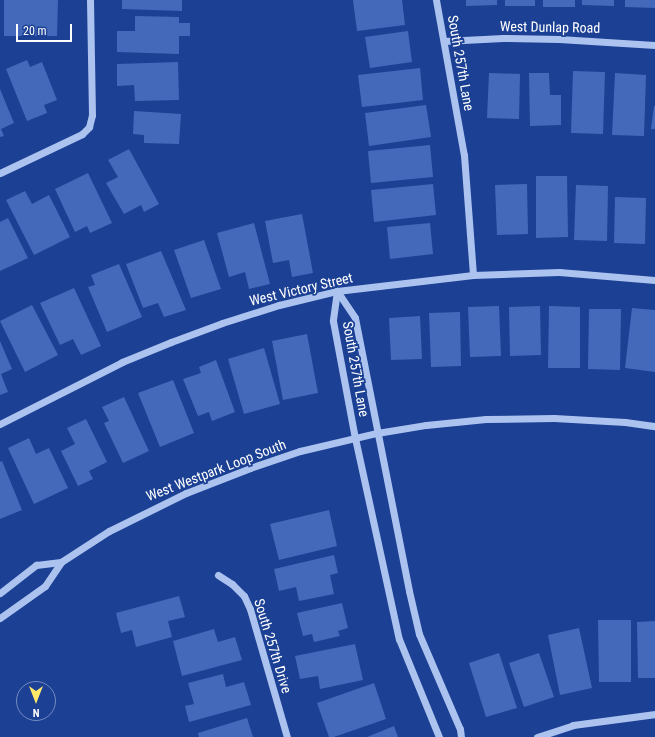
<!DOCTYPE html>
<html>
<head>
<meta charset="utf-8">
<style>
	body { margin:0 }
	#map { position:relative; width:655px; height:737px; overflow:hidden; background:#1b4094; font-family:"Roboto Condensed",sans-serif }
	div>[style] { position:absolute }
	.building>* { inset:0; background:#4469bb }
	.minor>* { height:7px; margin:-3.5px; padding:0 3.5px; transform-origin:3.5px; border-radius:3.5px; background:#acc2ef }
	span { translate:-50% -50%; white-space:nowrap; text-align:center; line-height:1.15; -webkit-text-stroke:3.5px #1b4094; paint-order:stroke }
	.street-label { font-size:14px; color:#fff }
	.north { position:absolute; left:16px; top:681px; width:40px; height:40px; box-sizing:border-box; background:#1b4094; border:1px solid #768cbf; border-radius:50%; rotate:180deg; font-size:11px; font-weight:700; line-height:16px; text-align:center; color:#fff }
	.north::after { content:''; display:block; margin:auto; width:14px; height:18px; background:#ffe76a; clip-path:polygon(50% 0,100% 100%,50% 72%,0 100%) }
	.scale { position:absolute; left:16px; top:24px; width:56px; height:18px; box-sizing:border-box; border:2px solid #fff; border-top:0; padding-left:5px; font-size:12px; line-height:14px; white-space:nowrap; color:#fff; -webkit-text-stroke:3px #1b4094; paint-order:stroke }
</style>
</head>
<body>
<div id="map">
	<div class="building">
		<i style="clip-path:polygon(4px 0,58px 0,57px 36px,4px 36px)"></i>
		<i style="clip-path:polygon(122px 0,182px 0,182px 11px,122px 9px)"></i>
		<i style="clip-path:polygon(353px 0,402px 0,405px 25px,357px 31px)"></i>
		<i style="clip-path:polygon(466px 0,497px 0,497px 5px,466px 6px)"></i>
		<i style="clip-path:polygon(505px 0,535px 0,535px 6px,505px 6px)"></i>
		<i style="clip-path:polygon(543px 0,575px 0,575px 7px,543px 7px)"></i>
		<i style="clip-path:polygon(582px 0,614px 0,614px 6px,582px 5px)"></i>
		<i style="clip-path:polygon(625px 0,655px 0,655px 8px,625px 7px)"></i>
		<i style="clip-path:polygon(135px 16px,179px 17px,179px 23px,190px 23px,190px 36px,179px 36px,179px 54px,117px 52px,117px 31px,135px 31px)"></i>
		<i style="clip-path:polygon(408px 31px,412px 62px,370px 68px,365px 37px)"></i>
		<i style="clip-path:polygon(27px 60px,30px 67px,42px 62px,57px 100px,44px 105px,47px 113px,27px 121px,6px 69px)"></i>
		<i style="clip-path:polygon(178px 62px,179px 100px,135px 101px,134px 85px,117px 86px,117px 64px)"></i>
		<i style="clip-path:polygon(420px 68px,423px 100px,362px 107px,358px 75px)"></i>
		<i style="clip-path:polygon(573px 71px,605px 72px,603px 134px,571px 133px)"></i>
		<i style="clip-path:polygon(489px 73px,520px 74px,519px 119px,487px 118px)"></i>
		<i style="clip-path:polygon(529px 73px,549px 73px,550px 95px,561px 95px,561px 125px,530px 126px)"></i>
		<i style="clip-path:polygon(615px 73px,646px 75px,644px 136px,612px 135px)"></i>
		<i style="clip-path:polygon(0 89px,14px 123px,1px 129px,4px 136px,0 137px)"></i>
		<i style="clip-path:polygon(426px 105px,431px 137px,369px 146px,365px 113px)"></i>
		<i style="clip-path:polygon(654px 106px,655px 106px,655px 129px,651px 129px)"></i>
		<i style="clip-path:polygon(134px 111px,181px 114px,179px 144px,144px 143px,144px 135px,133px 134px)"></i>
		<i style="clip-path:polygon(430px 145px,433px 177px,371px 183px,368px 151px)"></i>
		<i style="clip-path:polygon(129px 149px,159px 204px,144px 212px,141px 205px,124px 214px,106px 183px,118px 177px,108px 160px)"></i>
		<i style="clip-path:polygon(88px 173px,112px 223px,90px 233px,87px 226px,75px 232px,55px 189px)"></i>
		<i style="clip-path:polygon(536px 176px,567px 176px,568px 237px,536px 238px)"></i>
		<i style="clip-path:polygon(433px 184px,436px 215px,374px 222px,371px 190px)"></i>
		<i style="clip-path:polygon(527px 184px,528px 234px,497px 235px,495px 185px)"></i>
		<i style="clip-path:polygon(576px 185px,608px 186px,607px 241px,574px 240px)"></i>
		<i style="clip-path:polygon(25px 191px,32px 204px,49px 195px,70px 237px,34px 255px,6px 200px)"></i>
		<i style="clip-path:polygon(615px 197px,646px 198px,645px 244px,614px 243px)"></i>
		<i style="clip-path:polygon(302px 214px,313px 273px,292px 277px,289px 260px,273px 263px,265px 221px)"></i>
		<i style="clip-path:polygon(8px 218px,28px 258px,0 271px,0 222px)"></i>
		<i style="clip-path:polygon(254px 223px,270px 284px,249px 289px,245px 272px,229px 277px,217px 233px)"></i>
		<i style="clip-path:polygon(430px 223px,433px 254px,390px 259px,387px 227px)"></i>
		<i style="clip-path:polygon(204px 240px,221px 289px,191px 298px,174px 250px)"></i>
		<i style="clip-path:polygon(161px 251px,186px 310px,164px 317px,158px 303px,143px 308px,126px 264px)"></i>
		<i style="clip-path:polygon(119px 264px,142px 317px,107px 332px,88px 287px,95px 285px,91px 275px)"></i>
		<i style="clip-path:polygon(74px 288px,101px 346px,81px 355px,73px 339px,60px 345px,40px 303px)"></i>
		<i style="clip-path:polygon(32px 305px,58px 355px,25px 372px,0 321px)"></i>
		<i style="clip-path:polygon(499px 306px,501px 356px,470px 357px,468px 307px)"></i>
		<i style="clip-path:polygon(540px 306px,541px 355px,510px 356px,509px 307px)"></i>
		<i style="clip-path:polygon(549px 306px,580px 307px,580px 368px,548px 368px)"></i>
		<i style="clip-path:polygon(632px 308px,655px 310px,655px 372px,625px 368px)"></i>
		<i style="clip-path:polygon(589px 309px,621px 309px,620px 370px,588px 369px)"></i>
		<i style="clip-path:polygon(460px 312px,461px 366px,431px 367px,429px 313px)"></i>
		<i style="clip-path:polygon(420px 316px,422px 359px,391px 360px,389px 318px)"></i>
		<i style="clip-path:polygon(307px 334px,318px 393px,283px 400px,272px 341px)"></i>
		<i style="clip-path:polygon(0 341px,12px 369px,1px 374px,8px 392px,0 395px)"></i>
		<i style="clip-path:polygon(264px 348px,280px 404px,244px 414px,228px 359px)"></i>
		<i style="clip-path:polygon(216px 360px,235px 412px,212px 421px,209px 412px,198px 416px,183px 379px,201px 373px,199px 367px)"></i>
		<i style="clip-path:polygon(173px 380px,194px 433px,160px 447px,138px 393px)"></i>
		<i style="clip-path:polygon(124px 397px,149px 451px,123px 463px,104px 423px,109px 421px,102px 407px)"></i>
		<i style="clip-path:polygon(86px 419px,107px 462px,89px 471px,93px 479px,78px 486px,61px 451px,75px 444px,67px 428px)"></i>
		<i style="clip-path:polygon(29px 438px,36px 454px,49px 448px,68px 488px,34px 504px,8px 448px)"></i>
		<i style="clip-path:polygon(2px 461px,22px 510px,0 519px,0 462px)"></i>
		<i style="clip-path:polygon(329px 510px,337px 546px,279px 560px,270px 524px)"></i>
		<i style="clip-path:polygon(334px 555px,338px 573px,330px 575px,334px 594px,299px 601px,296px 587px,279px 591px,274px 569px)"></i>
		<i style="clip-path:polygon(179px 596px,185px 617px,168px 621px,172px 637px,136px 647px,132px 630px,121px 633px,116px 613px)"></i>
		<i style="clip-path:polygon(342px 603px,348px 628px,338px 631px,340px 636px,314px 642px,312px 634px,303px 636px,297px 613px)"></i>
		<i style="clip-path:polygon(598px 620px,631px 620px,631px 682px,599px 682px)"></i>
		<i style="clip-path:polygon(655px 621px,655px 678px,638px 678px,637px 622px)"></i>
		<i style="clip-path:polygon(579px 628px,592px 688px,560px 695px,548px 635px)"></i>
		<i style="clip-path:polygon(214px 629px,218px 642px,235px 637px,242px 660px,182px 676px,173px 641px)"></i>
		<i style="clip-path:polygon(355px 644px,363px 680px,320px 689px,318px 676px,300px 679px,295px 656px)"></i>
		<i style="clip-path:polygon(499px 653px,517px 708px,486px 717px,469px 663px)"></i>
		<i style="clip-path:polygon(539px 653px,554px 697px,524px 707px,509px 663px)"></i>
		<i style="clip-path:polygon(223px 674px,226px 687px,244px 682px,251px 705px,189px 722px,185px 706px,194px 704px,188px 683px)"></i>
		<i style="clip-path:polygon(374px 683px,386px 719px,334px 737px,329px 737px,317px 703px)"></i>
		<i style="clip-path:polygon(247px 718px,253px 737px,199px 737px,198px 733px)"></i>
		<i style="clip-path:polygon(394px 726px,398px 737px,367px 737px)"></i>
	</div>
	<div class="minor">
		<i style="left:436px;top:0;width:158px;rotate:79.8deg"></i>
		<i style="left:464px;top:155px;width:120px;rotate:85.7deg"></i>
		<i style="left:444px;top:41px;width:59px;rotate:-2.9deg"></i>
		<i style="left:503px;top:38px;width:56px;rotate:1deg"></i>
		<i style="left:559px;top:39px;width:96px;rotate:3.6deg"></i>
		<i style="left:0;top:173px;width:91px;rotate:-25.4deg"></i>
		<i style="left:82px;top:134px;width:10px;rotate:-45deg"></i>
		<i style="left:89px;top:127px;width:12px;rotate:-76deg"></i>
		<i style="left:92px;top:115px;width:115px;rotate:-91deg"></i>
		<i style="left:337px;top:291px;width:32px;rotate:56deg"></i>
		<i style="left:355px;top:318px;width:278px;rotate:78.8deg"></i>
		<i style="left:409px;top:591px;width:44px;rotate:76.9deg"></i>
		<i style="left:419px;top:634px;width:103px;rotate:66.7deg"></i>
		<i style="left:460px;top:729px;width:8px;rotate:83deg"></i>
		<i style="left:337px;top:291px;width:30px;rotate:98deg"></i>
		<i style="left:333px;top:321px;width:119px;rotate:79.4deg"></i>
		<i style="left:355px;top:438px;width:206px;rotate:77.7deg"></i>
		<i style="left:399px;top:639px;width:106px;rotate:67.8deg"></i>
		<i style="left:0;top:424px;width:137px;rotate:-26.9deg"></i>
		<i style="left:122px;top:362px;width:53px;rotate:-22.2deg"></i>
		<i style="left:171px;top:342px;width:54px;rotate:-20.4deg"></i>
		<i style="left:222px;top:323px;width:60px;rotate:-17.5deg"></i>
		<i style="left:279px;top:305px;width:60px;rotate:-13.6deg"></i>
		<i style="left:337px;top:291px;width:137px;rotate:-6.7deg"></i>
		<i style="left:473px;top:275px;width:86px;rotate:-2deg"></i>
		<i style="left:559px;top:272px;width:96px;rotate:4.8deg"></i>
		<i style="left:218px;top:575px;width:17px;rotate:33deg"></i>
		<i style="left:232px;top:584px;width:17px;rotate:45deg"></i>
		<i style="left:244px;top:596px;width:14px;rotate:65deg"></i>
		<i style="left:250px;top:609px;width:133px;rotate:73.9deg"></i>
		<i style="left:0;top:593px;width:46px;rotate:-37.9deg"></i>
		<i style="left:36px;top:565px;width:25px;rotate:-7deg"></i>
		<i style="left:0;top:618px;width:55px;rotate:-35.4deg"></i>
		<i style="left:45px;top:586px;width:29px;rotate:-56deg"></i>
		<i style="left:61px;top:562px;width:57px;rotate:-32.9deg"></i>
		<i style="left:109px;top:531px;width:86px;rotate:-26.3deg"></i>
		<i style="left:186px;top:493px;width:69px;rotate:-21.3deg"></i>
		<i style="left:250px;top:468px;width:53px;rotate:-18.8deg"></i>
		<i style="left:300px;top:451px;width:79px;rotate:-13.2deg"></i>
		<i style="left:377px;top:433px;width:50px;rotate:-9.3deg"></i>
		<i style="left:426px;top:425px;width:60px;rotate:-5.7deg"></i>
		<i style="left:486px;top:419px;width:68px;rotate:-0.8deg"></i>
		<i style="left:554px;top:418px;width:71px;rotate:3.2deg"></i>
		<i style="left:625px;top:422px;width:30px;rotate:8deg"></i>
		<i style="left:537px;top:737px;width:38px;rotate:-18deg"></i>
		<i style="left:573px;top:725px;width:83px;rotate:-7.6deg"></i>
	</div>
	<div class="street-label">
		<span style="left:550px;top:27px;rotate:1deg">West Dunlap Road</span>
		<span style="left:461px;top:63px;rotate:80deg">South 257th Lane</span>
		<span style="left:301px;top:289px;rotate:-13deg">West Victory Street</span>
		<span style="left:356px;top:369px;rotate:80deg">South 257th Lane</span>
		<span style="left:216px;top:470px;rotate:-21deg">West Westpark Loop South</span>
		<span style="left:273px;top:646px;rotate:73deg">South 257th Drive</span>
	</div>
	<div class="north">N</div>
	<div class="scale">20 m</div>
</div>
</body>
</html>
